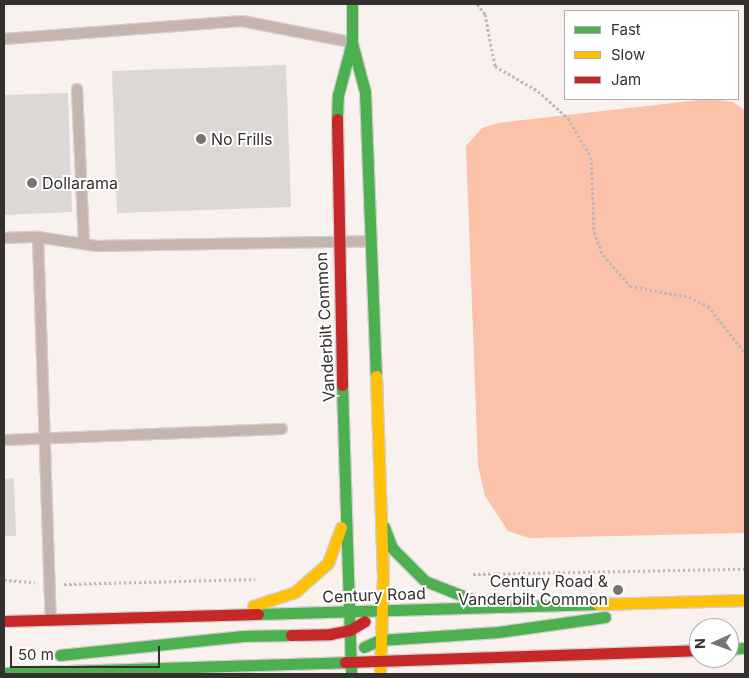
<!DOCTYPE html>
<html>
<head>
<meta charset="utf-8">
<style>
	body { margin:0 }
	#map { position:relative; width:749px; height:678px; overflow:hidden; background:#f8f1ee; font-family:Inter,sans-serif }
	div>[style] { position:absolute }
	.water>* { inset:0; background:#fcc1a9 }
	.building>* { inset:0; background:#ddd8d6 }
	.path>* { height:3px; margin-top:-1.5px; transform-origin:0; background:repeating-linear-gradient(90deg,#c1b6b2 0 2.5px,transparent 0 5px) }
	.roads { filter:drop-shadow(1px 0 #d4cfcc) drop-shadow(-1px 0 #d4cfcc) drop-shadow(0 1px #d4cfcc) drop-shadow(0 -1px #d4cfcc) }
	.lane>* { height:10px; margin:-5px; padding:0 5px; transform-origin:5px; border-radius:5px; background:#c4b4ad }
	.fast>* { height:11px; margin:-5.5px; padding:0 5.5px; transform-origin:5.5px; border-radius:5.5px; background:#4caf50 }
	.slow>* { height:11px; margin:-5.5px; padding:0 5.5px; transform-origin:5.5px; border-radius:5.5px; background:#ffc107 }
	.jam>* { height:11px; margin:-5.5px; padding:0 5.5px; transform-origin:5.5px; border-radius:5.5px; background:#c62828 }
	.dots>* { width:14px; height:14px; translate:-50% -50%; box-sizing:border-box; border:2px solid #fff; border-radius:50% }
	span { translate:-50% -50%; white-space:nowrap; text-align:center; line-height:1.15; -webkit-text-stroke:4px #fff; paint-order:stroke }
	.poi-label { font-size:16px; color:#34302e }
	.left { translate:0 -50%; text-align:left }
	.right { translate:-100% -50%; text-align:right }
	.street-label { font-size:16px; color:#34302e }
	.frame { position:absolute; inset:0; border:5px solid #34302e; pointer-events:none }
	.legend { position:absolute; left:564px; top:10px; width:175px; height:90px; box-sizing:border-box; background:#fff; border:1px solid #aeacab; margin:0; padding:6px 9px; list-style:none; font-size:15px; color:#34302e }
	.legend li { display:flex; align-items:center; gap:10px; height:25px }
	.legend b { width:25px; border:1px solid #aeacab }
	.north { position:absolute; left:689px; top:618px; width:50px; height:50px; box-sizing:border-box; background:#fff; border:1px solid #aeacab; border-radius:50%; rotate:268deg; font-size:14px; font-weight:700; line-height:20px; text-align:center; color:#34302e }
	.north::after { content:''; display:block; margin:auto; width:18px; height:22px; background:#797471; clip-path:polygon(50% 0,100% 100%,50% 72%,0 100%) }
	.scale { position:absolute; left:10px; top:646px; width:150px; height:22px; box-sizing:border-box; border:2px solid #34302e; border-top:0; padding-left:6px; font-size:15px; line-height:18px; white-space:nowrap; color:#34302e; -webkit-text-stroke:4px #fff; paint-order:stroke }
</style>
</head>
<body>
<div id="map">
	<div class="water">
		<i style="clip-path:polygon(708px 99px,733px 102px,745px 110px,745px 533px,529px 538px,508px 531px,485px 496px,478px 465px,466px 146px,482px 128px,498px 123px)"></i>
	</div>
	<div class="building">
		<i style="clip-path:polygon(286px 65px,291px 207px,117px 213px,112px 71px)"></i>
		<i style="clip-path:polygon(68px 93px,72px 212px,4px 215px,4px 95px)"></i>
		<i style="clip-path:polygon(14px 478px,16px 536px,4px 536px,4px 479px)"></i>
	</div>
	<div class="path">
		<i style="left:477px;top:4px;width:13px;rotate:51deg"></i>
		<i style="left:485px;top:14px;width:53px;rotate:79.1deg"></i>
		<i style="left:495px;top:66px;width:50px;rotate:30.2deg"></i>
		<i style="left:538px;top:91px;width:40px;rotate:42deg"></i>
		<i style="left:568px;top:118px;width:45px;rotate:59.5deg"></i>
		<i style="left:591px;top:157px;width:75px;rotate:87.7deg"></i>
		<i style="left:594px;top:232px;width:25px;rotate:69deg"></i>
		<i style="left:603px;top:255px;width:41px;rotate:48.9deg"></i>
		<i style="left:630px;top:286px;width:60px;rotate:10.6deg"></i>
		<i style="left:689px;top:297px;width:21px;rotate:25deg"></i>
		<i style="left:708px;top:306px;width:60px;rotate:51.8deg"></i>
		<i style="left:473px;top:574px;width:272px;rotate:-1.1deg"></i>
		<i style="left:4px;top:580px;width:31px;rotate:4deg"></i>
		<i style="left:64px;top:584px;width:191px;rotate:-1.5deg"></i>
	</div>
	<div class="roads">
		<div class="lane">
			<i style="left:4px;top:39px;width:239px;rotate:-4.3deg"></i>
			<i style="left:242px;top:21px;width:110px;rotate:11deg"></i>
			<i style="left:77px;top:89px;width:155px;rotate:87.4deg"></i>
			<i style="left:38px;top:237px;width:382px;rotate:88.1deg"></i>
			<i style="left:4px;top:238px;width:34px;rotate:-2deg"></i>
			<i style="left:38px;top:237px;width:59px;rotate:8.8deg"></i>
			<i style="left:96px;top:246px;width:275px;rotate:-1deg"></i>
			<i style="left:4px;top:440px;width:278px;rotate:-2.3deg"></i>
		</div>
		<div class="fast">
			<i style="left:352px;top:43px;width:51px;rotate:75.1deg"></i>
			<i style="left:365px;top:92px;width:284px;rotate:87.8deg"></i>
			<i style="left:337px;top:119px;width:24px;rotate:-88deg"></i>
			<i style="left:338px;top:95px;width:55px;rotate:-75.2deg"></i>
			<i style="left:352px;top:42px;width:38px;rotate:-90deg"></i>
			<i style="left:342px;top:385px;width:289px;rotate:88.2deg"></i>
			<i style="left:384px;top:527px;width:22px;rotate:69deg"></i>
			<i style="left:392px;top:548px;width:47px;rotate:45deg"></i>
			<i style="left:425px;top:581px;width:55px;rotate:21.4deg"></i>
			<i style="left:258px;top:614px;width:340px;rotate:-1.7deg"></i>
			<i style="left:364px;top:647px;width:17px;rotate:-24deg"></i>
			<i style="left:380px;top:640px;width:118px;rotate:-3.9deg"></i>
			<i style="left:498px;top:632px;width:108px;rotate:-8deg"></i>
			<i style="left:729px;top:649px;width:16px;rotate:-4deg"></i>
			<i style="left:60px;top:655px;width:184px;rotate:-5.9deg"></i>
			<i style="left:243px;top:636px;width:48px;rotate:-1.2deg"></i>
			<i style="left:4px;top:673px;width:341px;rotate:-1.8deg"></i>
		</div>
		<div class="slow">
			<i style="left:376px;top:376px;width:200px;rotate:88deg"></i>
			<i style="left:383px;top:576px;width:98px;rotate:91.8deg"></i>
			<i style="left:598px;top:604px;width:147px;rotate:-1.6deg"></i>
			<i style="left:253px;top:606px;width:44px;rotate:-18.4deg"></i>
			<i style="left:295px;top:592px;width:44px;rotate:-41.3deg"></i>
			<i style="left:328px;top:563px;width:38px;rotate:-70deg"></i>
		</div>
		<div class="jam">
			<i style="left:337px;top:119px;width:266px;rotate:88.9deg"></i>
			<i style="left:4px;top:621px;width:254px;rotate:-1.6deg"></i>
			<i style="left:291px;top:635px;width:39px;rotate:-1deg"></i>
			<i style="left:330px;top:634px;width:20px;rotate:-11deg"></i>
			<i style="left:350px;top:630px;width:17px;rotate:-31deg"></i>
			<i style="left:345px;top:662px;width:354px;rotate:-1.9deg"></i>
		</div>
	</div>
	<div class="dots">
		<i style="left:201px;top:139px;background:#797471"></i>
		<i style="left:32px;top:183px;background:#797471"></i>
		<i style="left:618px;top:590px;background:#797471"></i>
	</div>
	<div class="poi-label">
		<span class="left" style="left:211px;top:139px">No Frills</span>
		<span class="left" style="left:42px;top:183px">Dollarama</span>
		<span class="right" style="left:608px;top:590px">Century Road &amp;<br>Vanderbilt Common</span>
	</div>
	<div class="street-label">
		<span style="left:325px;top:327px;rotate:-93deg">Vanderbilt Common</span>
		<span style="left:374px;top:595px;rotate:-2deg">Century Road</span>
	</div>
	<div class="frame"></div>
	<ul class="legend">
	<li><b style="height:6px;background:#4caf50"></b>Fast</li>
	<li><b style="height:6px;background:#ffc107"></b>Slow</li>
	<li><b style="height:6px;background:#c62828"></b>Jam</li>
	</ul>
	<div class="north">N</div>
	<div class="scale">50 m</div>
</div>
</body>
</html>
